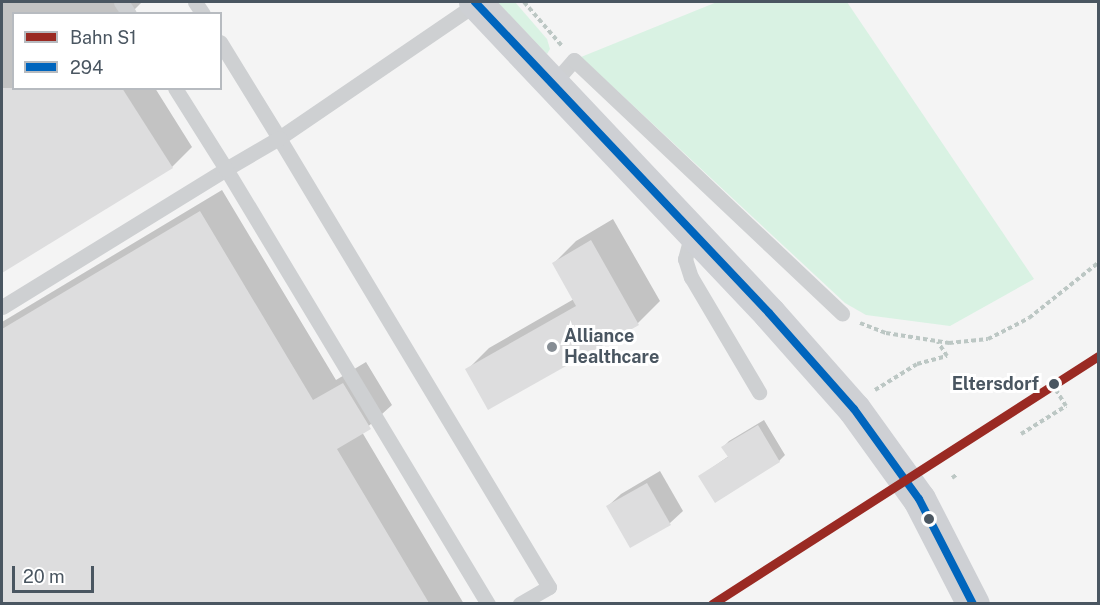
<!DOCTYPE html>
<html>
<head>
<meta charset="utf-8">
<style>
	body { margin:0 }
	#map { position:relative; width:1100px; height:605px; overflow:hidden; background:#f4f4f4; font-family:"Public Sans",sans-serif }
	div>[style] { position:absolute }
	.green>* { inset:0; background:#d9f2e3 }
	.shadow>* { inset:0; background:#0003 }
	.building>* { inset:0; background:#ddddde }
	.path>* { height:4px; margin-top:-2px; transform-origin:0; background:repeating-linear-gradient(90deg,#bcc7c4 0 4.5px,transparent 0 7.5px) }
	.service>* { height:15px; margin:-7.5px; padding:0 7.5px; transform-origin:7.5px; border-radius:7.5px; background:#ced0d2 }
	.secondary>* { height:33px; margin:-16.5px; padding:0 16.5px; transform-origin:16.5px; border-radius:16.5px; background:#ced0d4 }
	.bus-1>* { height:8px; margin:-4px; padding:0 4px; transform-origin:4px; border-radius:4px; background:#0065bd }
	.rail-1>* { height:9px; margin:-4.5px; padding:0 4.5px; transform-origin:4.5px; border-radius:4.5px; background:#9a2a23 }
	.dots>* { width:16px; height:16px; translate:-50% -50%; box-sizing:border-box; border:3px solid #fff; border-radius:50% }
	span { translate:-50% -50%; white-space:nowrap; text-align:center; line-height:1.15; -webkit-text-stroke:6px #fff; paint-order:stroke }
	.poi-label { font-size:18px; color:#4a5661; font-weight:700 }
	.left { translate:0 -50%; text-align:left }
	.stop-label { font-size:18px; color:#4a5661; font-weight:700 }
	.right { translate:-100% -50%; text-align:right }
	.frame { position:absolute; inset:0; border:3px solid #4a5661; pointer-events:none }
	.legend { position:absolute; left:12px; top:12px; width:210px; height:78px; box-sizing:border-box; background:#fff; border:2px solid #b7bbc0; margin:0; padding:8px 10px; list-style:none; font-size:18px; color:#4a5661 }
	.legend li { display:flex; align-items:center; gap:12px; height:30px }
	.legend b { width:30px; border:2px solid #b7bbc0 }
	.scale { position:absolute; left:12px; top:566px; width:82px; height:27px; box-sizing:border-box; border:3px solid #4a5661; border-top:0; padding-left:8px; font-size:18px; line-height:21px; white-space:nowrap; color:#4a5661; -webkit-text-stroke:4px #fff; paint-order:stroke }
</style>
</head>
<body>
<div id="map">
	<div class="green">
		<i style="clip-path:polygon(497px 2px,515px 2px,547px 39px,550px 49px,547px 54px)"></i>
		<i style="clip-path:polygon(717px 2px,847px 2px,1034px 279px,950px 326px,866px 315px,845px 303px,581px 57px)"></i>
	</div>
	<div class="shadow">
		<i style="clip-path:polygon(2px 2px,142px 2px,130px 14px,14px 14px,14px 88px,155px 88px,192px 147px,172px 167px,2px 272px)"></i>
		<i style="clip-path:polygon(222px 190px,336px 380px,366px 362px,392px 405px,362px 432px,464px 604px,2px 604px,2px 322px)"></i>
		<i style="clip-path:polygon(613px 219px,660px 301px,638px 323px,467px 370px,489px 348px,574px 299px,554px 263px,576px 241px)"></i>
		<i style="clip-path:polygon(764px 420px,785px 455px,779px 461px,700px 476px,729px 456px,723px 447px,729px 441px)"></i>
		<i style="clip-path:polygon(660px 471px,683px 511px,670px 523px,631px 546px,608px 506px,621px 494px)"></i>
	</div>
	<div class="building">
		<i style="clip-path:polygon(2px 88px,122px 88px,173px 168px,2px 273px)"></i>
		<i style="clip-path:polygon(200px 211px,313px 400px,343px 383px,371px 429px,337px 449px,429px 603px,2px 603px,2px 329px)"></i>
		<i style="clip-path:polygon(591px 240px,639px 325px,488px 410px,465px 369px,576px 306px,552px 263px)"></i>
		<i style="clip-path:polygon(758px 425px,780px 462px,715px 503px,698px 476px,728px 457px,721px 447px)"></i>
		<i style="clip-path:polygon(647px 483px,671px 525px,630px 548px,606px 506px)"></i>
	</div>
	<div class="path">
		<i style="left:524px;top:2px;width:58px;rotate:49.2deg"></i>
		<i style="left:860px;top:323px;width:28px;rotate:21deg"></i>
		<i style="left:886px;top:333px;width:64px;rotate:9deg"></i>
		<i style="left:949px;top:343px;width:39px;rotate:-6deg"></i>
		<i style="left:988px;top:339px;width:46px;rotate:-27.1deg"></i>
		<i style="left:1029px;top:318px;width:88px;rotate:-38.6deg"></i>
		<i style="left:875px;top:390px;width:49px;rotate:-31.8deg"></i>
		<i style="left:917px;top:364px;width:31px;rotate:-15deg"></i>
		<i style="left:947px;top:356px;width:17px;rotate:-123deg"></i>
		<i style="left:1021px;top:434px;width:53px;rotate:-31.9deg"></i>
		<i style="left:1066px;top:406px;width:19px;rotate:-122deg"></i>
		<i style="left:952px;top:478px;width:5px;rotate:-37deg"></i>
	</div>
	<div class="service">
		<i style="left:121px;top:2px;width:14px;rotate:56deg"></i>
		<i style="left:195px;top:2px;width:14px;rotate:56deg"></i>
		<i style="left:477px;top:3px;width:240px;rotate:145.7deg"></i>
		<i style="left:279px;top:138px;width:524px;rotate:58.98deg"></i>
		<i style="left:549px;top:587px;width:34px;rotate:150deg"></i>
		<i style="left:220px;top:42px;width:113px;rotate:58.4deg"></i>
		<i style="left:279px;top:138px;width:61px;rotate:149.7deg"></i>
		<i style="left:226px;top:169px;width:508px;rotate:58.94deg"></i>
		<i style="left:552px;top:85px;width:33px;rotate:-49deg"></i>
		<i style="left:574px;top:60px;width:369px;rotate:43.4deg"></i>
		<i style="left:692px;top:233px;width:27px;rotate:105deg"></i>
		<i style="left:685px;top:259px;width:19px;rotate:72deg"></i>
		<i style="left:691px;top:277px;width:134px;rotate:59.4deg"></i>
		<i style="left:2px;top:307px;width:263px;rotate:-31.6deg"></i>
		<i style="left:226px;top:169px;width:96px;rotate:-122.2deg"></i>
	</div>
	<div class="secondary">
		<i style="left:475px;top:2px;width:428px;rotate:46.6deg"></i>
		<i style="left:769px;top:313px;width:128px;rotate:48.5deg"></i>
		<i style="left:854px;top:409px;width:111px;rotate:54.2deg"></i>
		<i style="left:919px;top:499px;width:118px;rotate:62.8deg"></i>
	</div>
	<div class="bus-1">
		<i style="left:475px;top:2px;width:428px;rotate:46.6deg"></i>
		<i style="left:769px;top:313px;width:128px;rotate:48.5deg"></i>
		<i style="left:854px;top:409px;width:111px;rotate:54.2deg"></i>
		<i style="left:919px;top:499px;width:118px;rotate:62.8deg"></i>
	</div>
	<div class="rail-1">
		<i style="left:712px;top:604px;width:459px;rotate:-32.7deg"></i>
	</div>
	<div class="dots">
		<i style="left:552px;top:347px;background:#868d94"></i>
		<i style="left:1054px;top:384px;background:#4a5661"></i>
		<i style="left:929px;top:519px;background:#4a5661"></i>
	</div>
	<div class="poi-label">
		<span class="left" style="left:564px;top:347px">Alliance<br>Healthcare</span>
	</div>
	<div class="stop-label">
		<span class="right" style="left:1039px;top:384px">Eltersdorf</span>
	</div>
	<div class="frame"></div>
	<ul class="legend">
	<li><b style="height:8px;background:#9a2a23"></b>Bahn S1</li>
	<li><b style="height:8px;background:#0065bd"></b>294</li>
	</ul>
	<div class="scale">20 m</div>
</div>
</body>
</html>
